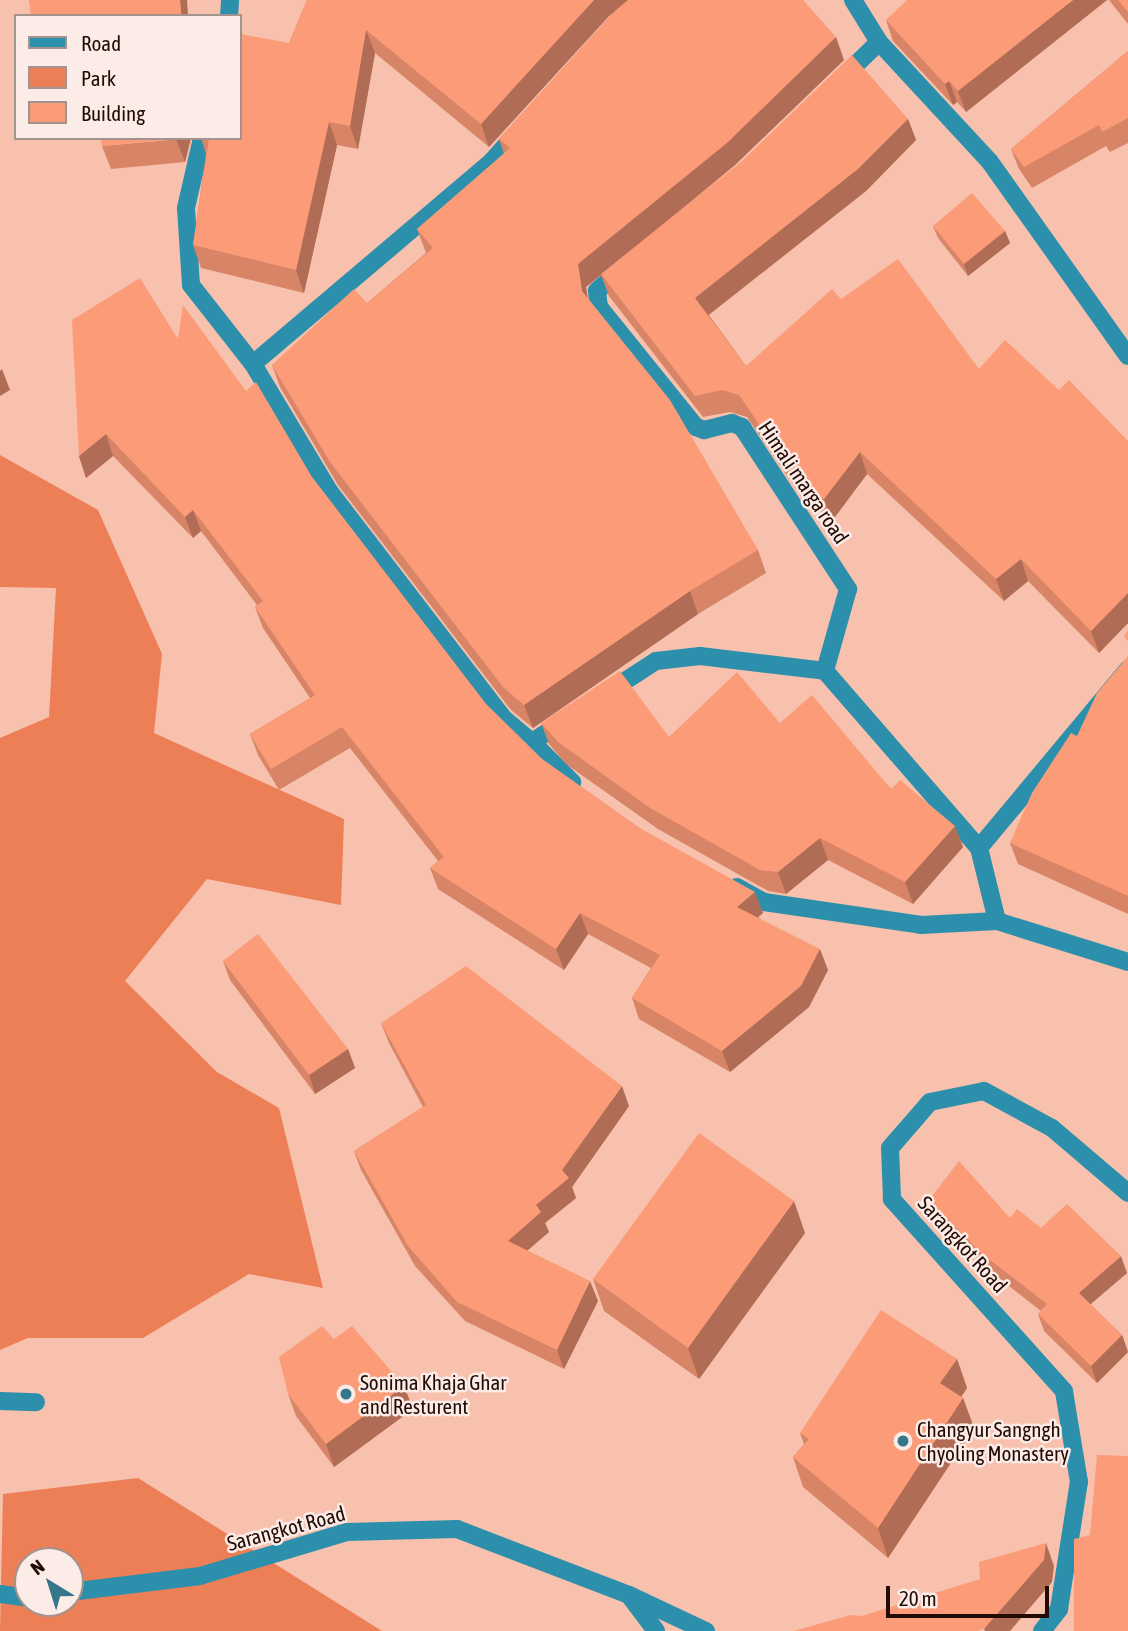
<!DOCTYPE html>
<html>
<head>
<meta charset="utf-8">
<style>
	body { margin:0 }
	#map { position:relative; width:1128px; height:1631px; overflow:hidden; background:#f7c1ad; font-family:"Asap Condensed",sans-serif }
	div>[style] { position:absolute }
	.green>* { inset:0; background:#ec7f56 }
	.minor>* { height:18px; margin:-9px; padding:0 9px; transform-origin:9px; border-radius:9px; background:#2c8fab }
	.tertiary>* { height:18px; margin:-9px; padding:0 9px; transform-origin:9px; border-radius:9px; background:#2c8fab }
	.wall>* { inset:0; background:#d88567 }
	.shaded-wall>* { inset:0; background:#b06c54 }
	.building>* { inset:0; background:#fb9b78 }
	.dots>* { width:19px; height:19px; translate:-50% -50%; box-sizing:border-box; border:4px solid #fbece7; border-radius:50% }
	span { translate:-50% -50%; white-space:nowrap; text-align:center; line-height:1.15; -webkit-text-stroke:5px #fbece7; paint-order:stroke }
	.street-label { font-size:21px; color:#220b04 }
	.poi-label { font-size:21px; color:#220b04 }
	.left { translate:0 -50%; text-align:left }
	.legend { position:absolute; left:14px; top:14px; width:228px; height:126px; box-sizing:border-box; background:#fbece7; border:2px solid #a4928c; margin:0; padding:9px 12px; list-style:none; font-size:21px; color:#220b04 }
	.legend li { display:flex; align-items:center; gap:14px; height:35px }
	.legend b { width:35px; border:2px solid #a4928c }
	.north { position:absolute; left:14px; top:1547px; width:70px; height:70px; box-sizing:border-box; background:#fbece7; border:2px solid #a4928c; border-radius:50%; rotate:322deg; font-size:19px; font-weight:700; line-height:28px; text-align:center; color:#220b04 }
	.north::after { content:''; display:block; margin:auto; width:24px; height:32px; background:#36768a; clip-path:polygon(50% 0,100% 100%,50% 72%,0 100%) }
	.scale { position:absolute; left:886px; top:1586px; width:163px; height:32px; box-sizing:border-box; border:4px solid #220b04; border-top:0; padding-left:9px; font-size:21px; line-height:24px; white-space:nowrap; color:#220b04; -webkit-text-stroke:5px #fbece7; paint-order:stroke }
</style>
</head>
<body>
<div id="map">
	<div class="green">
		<i style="clip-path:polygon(0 455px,98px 510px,162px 654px,154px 733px,344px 819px,341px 905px,207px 879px,125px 981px,217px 1072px,279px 1108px,323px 1288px,249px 1274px,143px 1338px,28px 1338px,0 1350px,0 738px,49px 717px,56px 588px,0 587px)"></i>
		<i style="clip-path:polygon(evenodd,138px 1478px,382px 1631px,0 1631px,3px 1494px,138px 1478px,28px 1561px,70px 1561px,70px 1603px,28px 1603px,28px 1561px)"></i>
	</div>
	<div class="minor">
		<i style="left:853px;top:0;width:49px;rotate:58.2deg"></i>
		<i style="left:879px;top:42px;width:163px;rotate:47.2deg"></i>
		<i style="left:990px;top:162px;width:238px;rotate:54.6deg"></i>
		<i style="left:229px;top:16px;width:16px;rotate:-86deg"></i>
		<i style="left:841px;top:79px;width:53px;rotate:-44.2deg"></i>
		<i style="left:202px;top:138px;width:72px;rotate:102.9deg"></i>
		<i style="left:186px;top:208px;width:77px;rotate:86.3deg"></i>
		<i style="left:191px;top:285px;width:100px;rotate:51.9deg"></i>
		<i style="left:253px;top:364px;width:148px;rotate:59.1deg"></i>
		<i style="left:329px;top:491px;width:286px;rotate:52.5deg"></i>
		<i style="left:503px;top:718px;width:38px;rotate:40deg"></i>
		<i style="left:532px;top:742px;width:38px;rotate:-33deg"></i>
		<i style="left:622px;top:269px;width:33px;rotate:139deg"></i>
		<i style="left:597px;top:291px;width:16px;rotate:83deg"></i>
		<i style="left:599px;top:307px;width:154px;rotate:51.1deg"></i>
		<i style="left:696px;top:427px;width:9px;rotate:21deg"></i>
		<i style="left:704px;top:430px;width:29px;rotate:-14deg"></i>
		<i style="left:732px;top:423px;width:11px;rotate:22deg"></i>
		<i style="left:742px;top:427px;width:194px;rotate:56.8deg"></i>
		<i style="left:848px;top:589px;width:85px;rotate:105.7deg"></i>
		<i style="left:253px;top:364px;width:312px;rotate:-40.3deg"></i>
		<i style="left:491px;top:162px;width:42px;rotate:-47.9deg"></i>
		<i style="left:608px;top:692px;width:57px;rotate:-32.9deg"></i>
		<i style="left:656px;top:661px;width:44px;rotate:-6.5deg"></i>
		<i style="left:700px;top:656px;width:126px;rotate:6.8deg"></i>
		<i style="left:825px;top:671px;width:235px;rotate:49deg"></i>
		<i style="left:979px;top:848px;width:233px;rotate:-50.2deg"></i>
		<i style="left:532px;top:742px;width:57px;rotate:45deg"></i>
		<i style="left:979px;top:848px;width:75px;rotate:76.1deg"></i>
		<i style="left:997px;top:921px;width:137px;rotate:17.4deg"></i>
		<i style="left:737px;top:887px;width:31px;rotate:29deg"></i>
		<i style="left:764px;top:902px;width:159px;rotate:8.3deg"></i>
		<i style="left:921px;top:925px;width:76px;rotate:-3deg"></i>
		<i style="left:0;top:1401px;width:36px;rotate:2deg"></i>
		<i style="left:629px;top:1595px;width:45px;rotate:53.1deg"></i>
	</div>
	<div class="tertiary">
		<i style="left:70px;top:1592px;width:131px;rotate:-7deg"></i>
		<i style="left:200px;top:1576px;width:153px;rotate:-16.7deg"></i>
		<i style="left:347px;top:1532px;width:110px;rotate:-1.6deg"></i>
		<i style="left:457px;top:1529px;width:184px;rotate:21deg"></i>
		<i style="left:629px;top:1595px;width:85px;rotate:25.1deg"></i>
		<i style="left:0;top:1594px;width:28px;rotate:8deg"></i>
		<i style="left:1042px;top:1631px;width:28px;rotate:-52deg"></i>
		<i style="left:1059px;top:1609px;width:129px;rotate:-81.1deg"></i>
		<i style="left:1079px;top:1482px;width:92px;rotate:-99.4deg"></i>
		<i style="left:1064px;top:1391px;width:258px;rotate:-131.9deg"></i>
		<i style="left:892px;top:1199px;width:51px;rotate:-92.2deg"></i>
		<i style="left:890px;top:1148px;width:61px;rotate:-49deg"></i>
		<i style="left:930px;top:1102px;width:55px;rotate:-11.5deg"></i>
		<i style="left:984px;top:1091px;width:77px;rotate:28.6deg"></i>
		<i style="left:1052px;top:1128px;width:100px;rotate:40.5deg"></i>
	</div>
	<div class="wall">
		<i style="clip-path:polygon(307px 0,803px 0,844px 60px,735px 165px,667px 222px,908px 119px,916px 140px,866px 191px,709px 315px,746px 366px,841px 299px,979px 369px,1059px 390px,1128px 441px,1128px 623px,1099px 653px,1028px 581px,1004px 601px,867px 474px,832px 521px,803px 499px,747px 417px,730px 412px,703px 417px,609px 296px,601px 275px,586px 287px,588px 299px,758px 550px,766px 573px,698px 614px,533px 728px,511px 710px,338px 485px,280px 387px,272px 365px,367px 303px,426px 253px,417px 229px,504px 154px,499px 139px,614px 12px,609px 16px,489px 147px,375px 53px,358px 149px,337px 145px,304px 293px,201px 268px,193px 245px,206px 154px,201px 138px,240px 138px,289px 43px)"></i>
		<i style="clip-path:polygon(1107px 0,966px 112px,957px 102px,953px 105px,893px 41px,886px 20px)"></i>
		<i style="clip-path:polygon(1109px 0,1128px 0,1128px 24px)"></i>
		<i style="clip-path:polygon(1128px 51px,1128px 143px,1110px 152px,1106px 146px,1032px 188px,1019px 169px,1011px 149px)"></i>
		<i style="clip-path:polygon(191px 138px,185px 162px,111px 169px,102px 146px)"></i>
		<i style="clip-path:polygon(933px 226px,1005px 231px,1010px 243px,968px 276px,938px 238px)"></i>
		<i style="clip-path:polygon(178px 339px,246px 391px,486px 704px,542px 759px,638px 827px,763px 913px,758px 917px,828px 970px,809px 1007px,730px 1072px,639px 1019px,632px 998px,651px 968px,588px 934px,564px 970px,438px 889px,430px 868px,438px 861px,350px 748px,279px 790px,258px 755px,250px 734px,310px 698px,263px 628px,255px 607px,257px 605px,201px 531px,193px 538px,113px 456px,86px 478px,79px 456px)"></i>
		<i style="clip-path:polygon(1128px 656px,1128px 914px,1018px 864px,1010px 843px)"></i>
		<i style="clip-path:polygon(541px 723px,669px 737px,780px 723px,955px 826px,963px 847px,913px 904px,828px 860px,786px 894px,768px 891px,658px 829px,566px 764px,549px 744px)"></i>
		<i style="clip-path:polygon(223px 961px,348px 1049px,355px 1068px,315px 1094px,230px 980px)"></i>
		<i style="clip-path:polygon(381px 1023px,629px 1106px,572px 1187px,576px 1198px,545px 1223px,549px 1232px,527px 1251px,598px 1301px,564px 1369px,465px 1321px,415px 1266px,361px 1170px,354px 1151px,423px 1107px,389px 1043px)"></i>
		<i style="clip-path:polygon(929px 1200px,1010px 1218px,1041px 1228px,1127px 1273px,1090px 1304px,1122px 1335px,1128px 1352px,1097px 1383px,1044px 1331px,1038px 1314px,1041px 1311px,987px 1269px,935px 1216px)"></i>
		<i style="clip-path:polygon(805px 1233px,699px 1379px,604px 1311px,593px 1279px)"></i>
		<i style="clip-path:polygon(334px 1339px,404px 1386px,413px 1409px,334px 1467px,296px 1416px,288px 1394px)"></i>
		<i style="clip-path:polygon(957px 1359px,967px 1388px,961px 1397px,963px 1398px,974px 1428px,888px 1558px,803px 1487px,793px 1457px,804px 1444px,800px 1433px)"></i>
	</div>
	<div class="shaded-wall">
		<i style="clip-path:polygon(180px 0,187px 0,188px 16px,181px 16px)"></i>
		<i style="clip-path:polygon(594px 0,629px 0,609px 16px,489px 147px,481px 124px)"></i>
		<i style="clip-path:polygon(1073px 0,1107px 0,966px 112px,958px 91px)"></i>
		<i style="clip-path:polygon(366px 30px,375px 53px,358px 149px,350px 126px)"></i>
		<i style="clip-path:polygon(836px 37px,844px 60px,735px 165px,586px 287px,590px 314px,582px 291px,578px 264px)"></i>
		<i style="clip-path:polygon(949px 81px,957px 102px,953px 105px,945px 84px)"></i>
		<i style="clip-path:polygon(908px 119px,916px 140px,866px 191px,703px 319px,695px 298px)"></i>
		<i style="clip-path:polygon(329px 122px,337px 145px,304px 293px,296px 270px)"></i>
		<i style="clip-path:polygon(177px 138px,191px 138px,185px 162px,176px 139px)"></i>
		<i style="clip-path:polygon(1005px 231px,1010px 243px,968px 276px,964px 264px)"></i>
		<i style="clip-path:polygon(2px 369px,10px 390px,0 396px,0 371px)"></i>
		<i style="clip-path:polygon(106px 434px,113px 456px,86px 478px,79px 456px)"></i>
		<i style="clip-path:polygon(860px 452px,867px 474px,832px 521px,824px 499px)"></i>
		<i style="clip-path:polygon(193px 510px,201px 531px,193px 538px,185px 517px)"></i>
		<i style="clip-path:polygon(1021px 559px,1028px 581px,1004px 601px,996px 579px)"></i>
		<i style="clip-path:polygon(690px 591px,698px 614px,533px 728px,524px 705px)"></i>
		<i style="clip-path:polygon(1128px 593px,1128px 623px,1099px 653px,1091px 631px)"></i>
		<i style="clip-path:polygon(955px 826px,963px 847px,913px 904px,905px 882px)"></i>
		<i style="clip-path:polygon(820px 838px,828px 860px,786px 894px,778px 872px)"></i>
		<i style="clip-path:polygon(755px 892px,763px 913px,745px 928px,737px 907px)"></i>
		<i style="clip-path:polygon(580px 913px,588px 934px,564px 970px,556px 949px)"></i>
		<i style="clip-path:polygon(820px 949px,828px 970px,809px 1007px,730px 1072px,722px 1051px)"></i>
		<i style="clip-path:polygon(348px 1049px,355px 1068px,315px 1094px,309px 1075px)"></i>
		<i style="clip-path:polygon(622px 1086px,629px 1106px,572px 1187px,576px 1198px,545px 1223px,549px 1232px,515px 1261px,508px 1241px,562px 1170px)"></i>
		<i style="clip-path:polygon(794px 1201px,805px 1233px,699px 1379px,688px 1348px)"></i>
		<i style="clip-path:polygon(1121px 1256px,1127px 1273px,1085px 1309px,1079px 1293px)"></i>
		<i style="clip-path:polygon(590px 1281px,598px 1301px,564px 1369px,557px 1350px)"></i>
		<i style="clip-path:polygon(1122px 1335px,1128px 1352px,1097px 1383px,1091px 1366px)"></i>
		<i style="clip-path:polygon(957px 1359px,967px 1388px,951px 1412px,940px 1383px)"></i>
		<i style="clip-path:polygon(404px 1386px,413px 1409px,334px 1467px,326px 1444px)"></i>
		<i style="clip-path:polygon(963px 1398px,974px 1428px,888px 1558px,878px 1528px)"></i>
		<i style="clip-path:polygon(1046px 1543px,1054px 1566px,1052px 1582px,1010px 1631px,985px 1631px,984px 1629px)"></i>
	</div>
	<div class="building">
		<i style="clip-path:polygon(29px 0,180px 0,181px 16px,31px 16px)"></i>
		<i style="clip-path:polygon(307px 0,594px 0,481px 124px,366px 30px,350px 126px,329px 122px,296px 270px,193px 245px,209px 138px,240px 138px,240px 34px,289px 43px)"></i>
		<i style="clip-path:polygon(628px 0,803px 0,836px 37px,727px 143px,578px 264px,582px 291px,670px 400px,758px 550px,690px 591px,524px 705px,503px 687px,330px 462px,272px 365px,354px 289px,367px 303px,433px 248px,417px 229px,510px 148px,499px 139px,616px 10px)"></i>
		<i style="clip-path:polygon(907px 0,1073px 0,958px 91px,949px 81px,945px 84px,886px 20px)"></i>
		<i style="clip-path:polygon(1118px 0,1128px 0,1128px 12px)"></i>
		<i style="clip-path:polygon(1128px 51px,1128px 118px,1102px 132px,1099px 125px,1024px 167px,1011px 149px)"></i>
		<i style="clip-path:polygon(852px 55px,908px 119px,858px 169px,695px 298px,746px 366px,832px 289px,841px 299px,898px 259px,979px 369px,1005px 340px,1059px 390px,1069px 380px,1128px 441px,1128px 593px,1091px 631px,1021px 559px,996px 579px,860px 452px,824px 499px,795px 477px,739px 395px,722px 390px,695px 396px,601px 274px,742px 161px)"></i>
		<i style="clip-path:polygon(101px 138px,177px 138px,176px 139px,102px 146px)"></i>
		<i style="clip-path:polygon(972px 193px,1005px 231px,964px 264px,933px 226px)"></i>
		<i style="clip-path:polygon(140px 278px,178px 339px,183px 305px,246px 391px,256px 382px,312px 477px,486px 704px,542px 759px,638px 827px,755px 892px,737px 907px,820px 949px,801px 986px,722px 1051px,632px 998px,660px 955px,580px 913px,556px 949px,430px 868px,444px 857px,342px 727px,271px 769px,250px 734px,315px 695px,255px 607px,263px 601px,193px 510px,185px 517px,106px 434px,79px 456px,72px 320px)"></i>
		<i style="clip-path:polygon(1128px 630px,1128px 641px,1124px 637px)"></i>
		<i style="clip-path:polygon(1128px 656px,1128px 896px,1010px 843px,1032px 793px,1071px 733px,1077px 736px,1097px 693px)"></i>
		<i style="clip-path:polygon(620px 671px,669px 737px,737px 672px,780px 723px,812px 695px,891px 789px,900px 780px,955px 826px,905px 882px,820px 838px,778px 872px,760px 870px,650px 808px,558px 742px,541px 723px)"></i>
		<i style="clip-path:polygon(258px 934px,348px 1049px,309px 1075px,223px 961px)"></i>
		<i style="clip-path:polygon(466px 966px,622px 1086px,562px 1170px,569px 1178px,536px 1205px,541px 1212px,508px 1241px,590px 1281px,557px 1350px,457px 1302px,408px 1246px,354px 1151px,426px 1105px,381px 1023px)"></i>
		<i style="clip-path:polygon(699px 1133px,794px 1201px,688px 1348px,593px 1279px)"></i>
		<i style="clip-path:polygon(959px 1161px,1010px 1218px,1017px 1209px,1041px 1228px,1067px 1204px,1121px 1256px,1079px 1293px,1122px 1335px,1091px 1366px,1038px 1314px,1047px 1304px,981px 1253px,929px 1200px)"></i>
		<i style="clip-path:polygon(881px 1310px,957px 1359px,940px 1383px,963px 1398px,878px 1528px,793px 1457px,809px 1439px,800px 1433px)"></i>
		<i style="clip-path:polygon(322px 1326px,334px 1339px,352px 1326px,404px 1386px,326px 1444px,288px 1394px,279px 1357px)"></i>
		<i style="clip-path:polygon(1097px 1455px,1128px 1456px,1128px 1631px,1074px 1631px,1074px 1539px,1090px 1535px)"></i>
		<i style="clip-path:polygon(1046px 1543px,1044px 1560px,984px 1629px,978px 1631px,793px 1631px,851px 1615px,862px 1616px,980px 1579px,979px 1562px)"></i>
	</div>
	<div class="dots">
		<i style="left:346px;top:1394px;background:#36768a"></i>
		<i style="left:903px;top:1441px;background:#36768a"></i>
	</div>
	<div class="street-label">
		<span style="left:804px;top:482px;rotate:56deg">Himali marga road</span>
		<span style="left:963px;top:1244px;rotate:48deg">Sarangkot Road</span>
		<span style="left:286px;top:1528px;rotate:-15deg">Sarangkot Road</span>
	</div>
	<div class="poi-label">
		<span class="left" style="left:360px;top:1394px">Sonima Khaja Ghar<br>and Resturent</span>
		<span class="left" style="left:917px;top:1441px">Changyur Sangngh<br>Chyoling Monastery</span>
	</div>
	<ul class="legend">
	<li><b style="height:9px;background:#2c8fab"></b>Road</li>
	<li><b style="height:19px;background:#ec7f56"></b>Park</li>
	<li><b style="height:19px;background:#fb9b78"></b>Building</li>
	</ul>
	<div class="north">N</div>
	<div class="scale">20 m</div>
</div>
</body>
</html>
